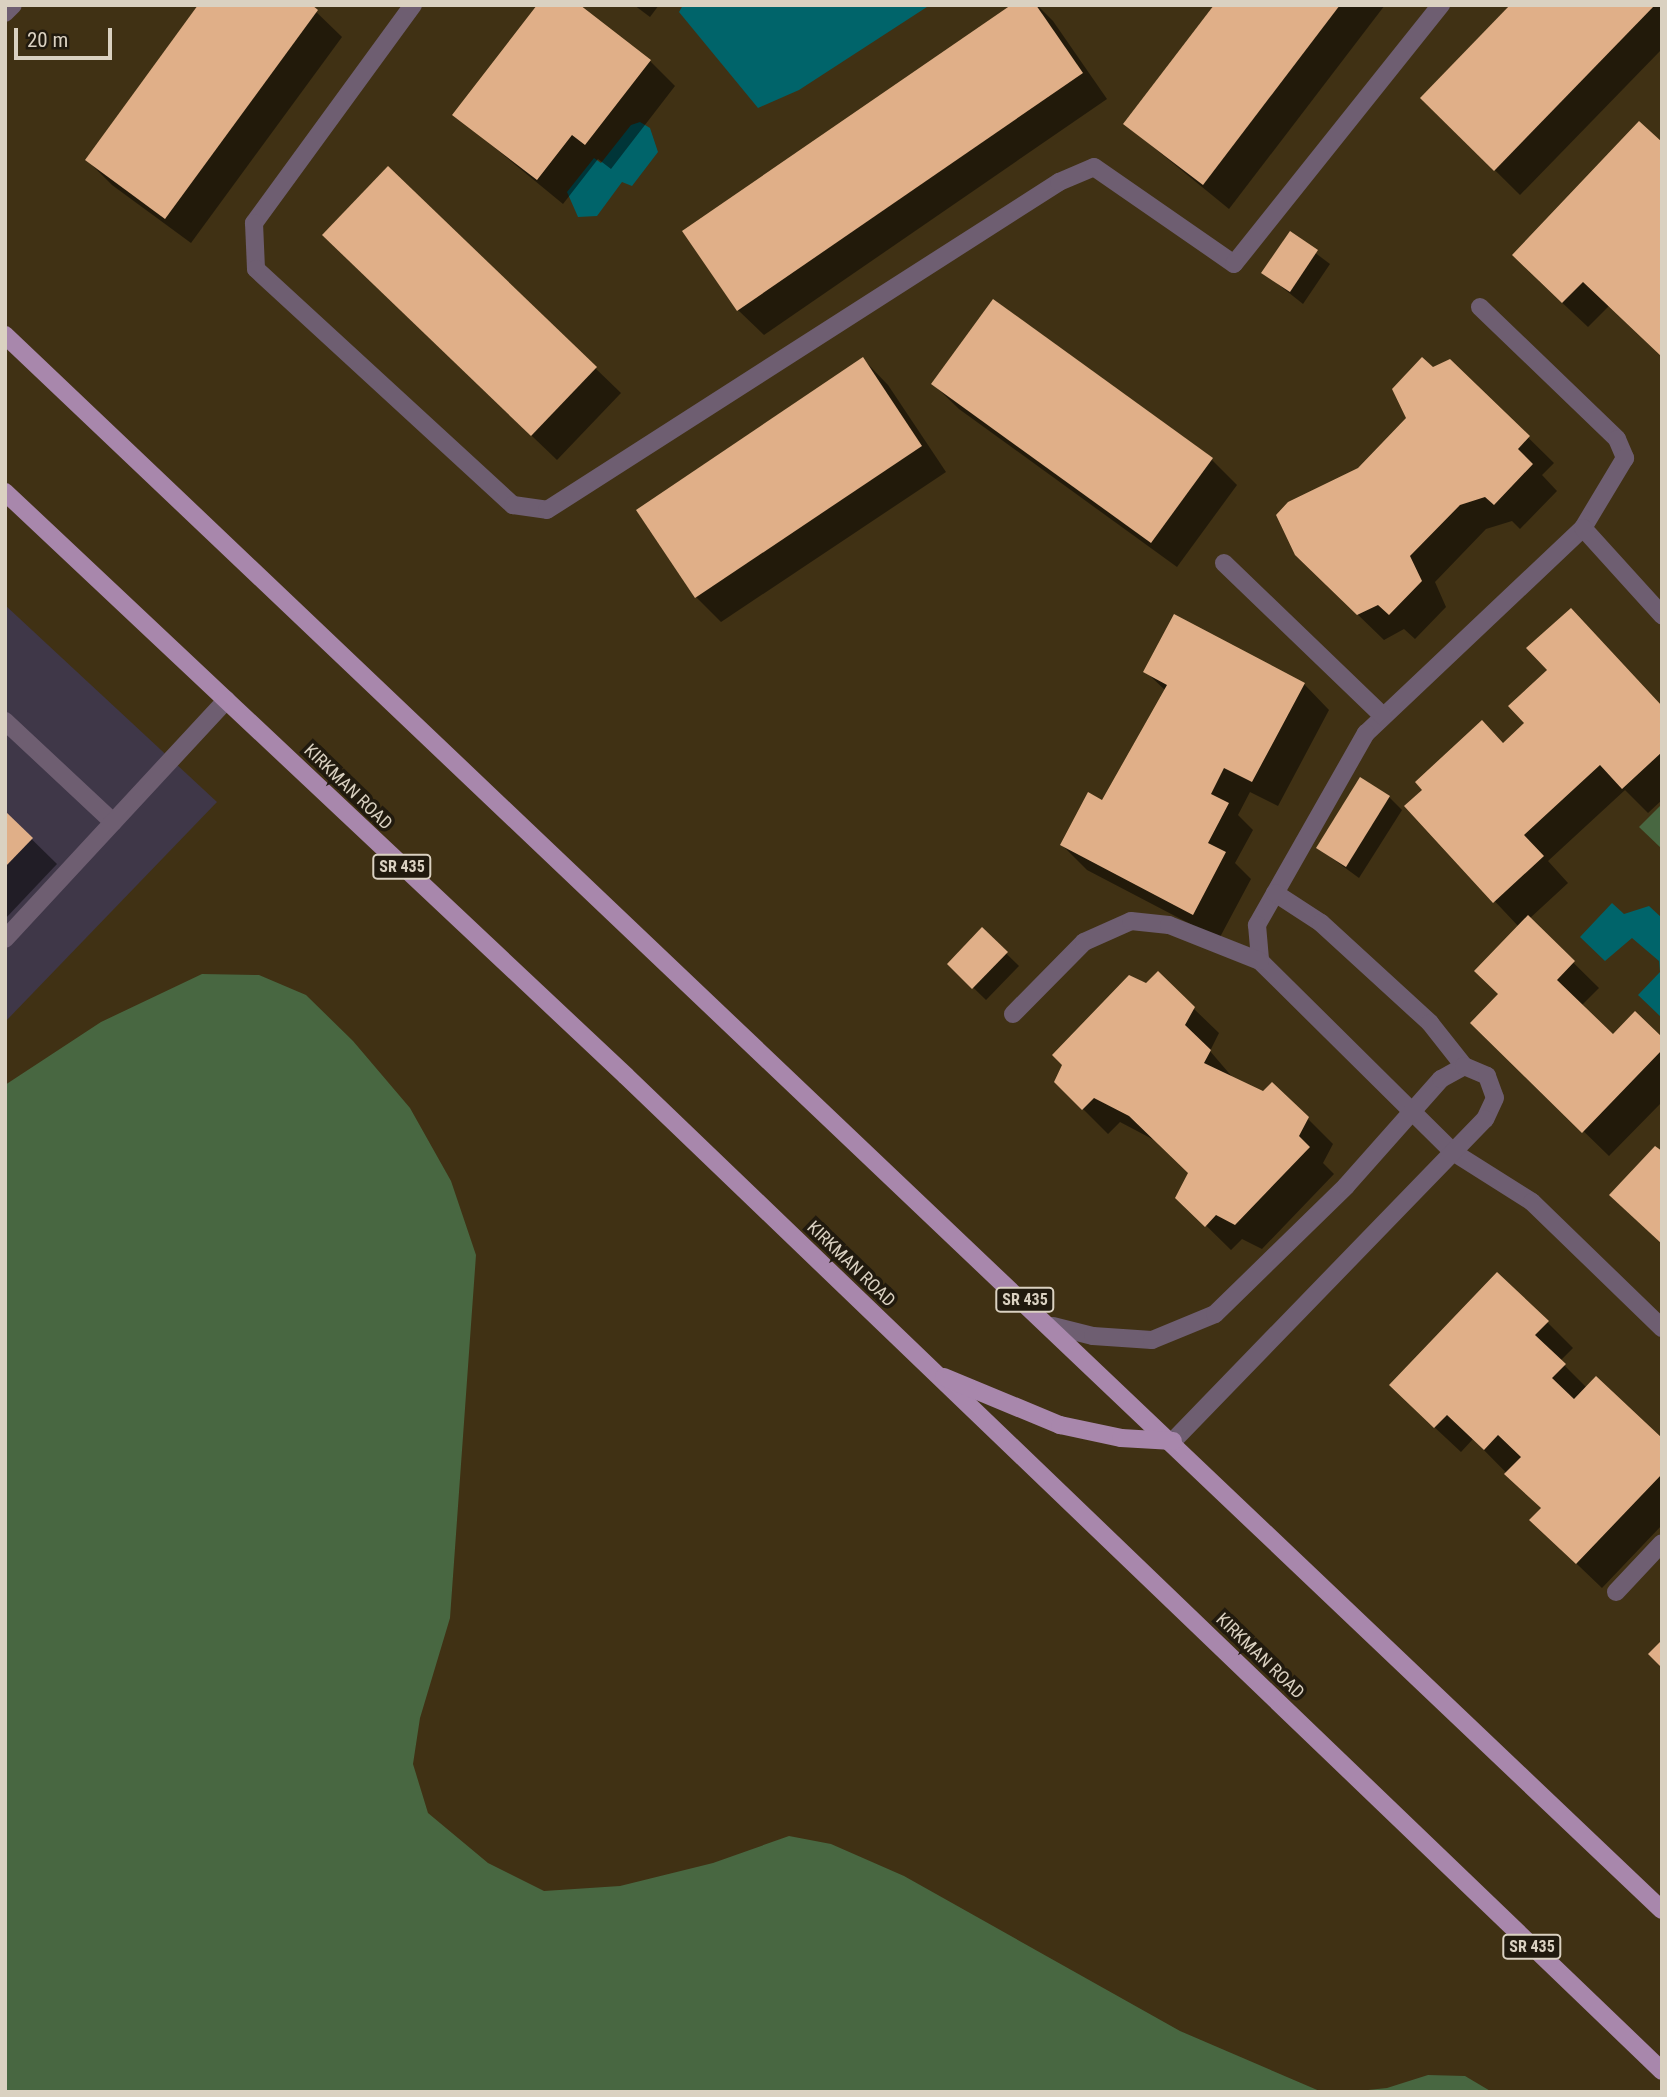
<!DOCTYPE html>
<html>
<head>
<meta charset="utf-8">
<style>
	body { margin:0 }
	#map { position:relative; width:1667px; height:2097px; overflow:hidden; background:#403114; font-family:"Roboto Condensed",sans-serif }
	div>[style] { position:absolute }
	.commercial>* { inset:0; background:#3f3748 }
	.green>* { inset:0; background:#486741 }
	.water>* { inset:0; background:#00646a }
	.shadow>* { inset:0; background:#0007 }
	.building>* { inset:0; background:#e0af88 }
	.minor>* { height:18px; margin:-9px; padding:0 9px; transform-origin:9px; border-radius:9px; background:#6e5e71 }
	.major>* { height:18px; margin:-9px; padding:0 9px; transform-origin:9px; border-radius:9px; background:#a887ac }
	span { translate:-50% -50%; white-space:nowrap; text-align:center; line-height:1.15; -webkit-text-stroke:7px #211a0e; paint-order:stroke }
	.shield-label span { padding:2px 5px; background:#211a0e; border:2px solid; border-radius:5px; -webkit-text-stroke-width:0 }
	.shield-label { font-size:16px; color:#dad1c1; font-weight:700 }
	.street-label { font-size:18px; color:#dad1c1 }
	.frame { position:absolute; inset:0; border:7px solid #dad1c1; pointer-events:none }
	.scale { position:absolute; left:14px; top:28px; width:98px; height:32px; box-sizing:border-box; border:4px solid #dad1c1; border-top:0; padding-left:9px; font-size:21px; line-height:24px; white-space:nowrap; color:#dad1c1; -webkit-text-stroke:5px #211a0e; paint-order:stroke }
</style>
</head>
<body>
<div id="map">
	<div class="commercial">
		<i style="clip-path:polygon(5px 605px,217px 802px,5px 1022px)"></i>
	</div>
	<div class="green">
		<i style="clip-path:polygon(1662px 804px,1662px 849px,1639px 827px)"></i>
		<i style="clip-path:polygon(202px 974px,259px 975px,306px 995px,353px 1041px,410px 1108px,451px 1181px,476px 1255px,450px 1618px,420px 1718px,413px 1764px,428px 1813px,488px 1863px,544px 1891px,620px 1886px,713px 1863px,789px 1836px,831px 1844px,904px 1876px,1180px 2031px,1322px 2092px,5px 2092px,5px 1085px,101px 1022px)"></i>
		<i style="clip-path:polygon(1428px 2075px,1465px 2076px,1492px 2092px,1349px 2092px,1387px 2088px)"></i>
	</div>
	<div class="water">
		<i style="clip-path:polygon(683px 5px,930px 5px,799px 90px,758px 108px,679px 12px)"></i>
		<i style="clip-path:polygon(640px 122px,650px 128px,658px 152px,632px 186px,622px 182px,597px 216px,578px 217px,567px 192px,594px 158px,601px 163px,631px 125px)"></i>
		<i style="clip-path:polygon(1612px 903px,1624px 914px,1649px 906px,1662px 918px,1662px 1018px,1638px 995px,1660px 972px,1659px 961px,1632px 938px,1605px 961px,1580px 937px)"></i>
	</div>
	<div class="shadow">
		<i style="clip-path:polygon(309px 5px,342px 37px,191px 243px,112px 185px,87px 160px)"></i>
		<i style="clip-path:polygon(634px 5px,659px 5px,650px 17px)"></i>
		<i style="clip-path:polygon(1014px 5px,1037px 5px,1053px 21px,1107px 99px,764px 335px,738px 310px)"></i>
		<i style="clip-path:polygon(1216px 5px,1385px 5px,1229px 209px,1125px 124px)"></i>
		<i style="clip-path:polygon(1512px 5px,1662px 5px,1662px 49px,1520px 195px,1422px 98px)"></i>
		<i style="clip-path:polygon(650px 61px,675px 86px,611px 169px,598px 159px,563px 204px,455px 115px)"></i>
		<i style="clip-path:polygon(1662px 144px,1609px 306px,1588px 327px,1539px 281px)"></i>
		<i style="clip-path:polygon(388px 168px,621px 393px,557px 460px,349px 260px)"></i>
		<i style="clip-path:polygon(1290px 234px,1330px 264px,1303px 304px,1264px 273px)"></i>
		<i style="clip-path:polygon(863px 359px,888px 385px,946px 472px,721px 622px,696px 597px)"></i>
		<i style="clip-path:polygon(1450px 361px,1554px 463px,1542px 475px,1557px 491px,1520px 529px,1512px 521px,1486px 529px,1435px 582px,1446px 607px,1415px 639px,1404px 629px,1384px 640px,1322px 580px,1359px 470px,1408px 418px,1433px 369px)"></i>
		<i style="clip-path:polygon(933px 384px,1212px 460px,1237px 485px,1177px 567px,959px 409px)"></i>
		<i style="clip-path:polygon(1146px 672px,1304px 684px,1329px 710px,1278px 806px,1250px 792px,1238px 815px,1253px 830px,1235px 863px,1251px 879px,1219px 939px,1087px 870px,1062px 845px,1103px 802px,1166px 691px)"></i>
		<i style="clip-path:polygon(1662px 707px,1662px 800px,1648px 813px,1625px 790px,1548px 861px,1568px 883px,1529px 919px,1599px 988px,1581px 1006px,1613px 1036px,1662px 1039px,1662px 1102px,1609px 1156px,1498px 1048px,1500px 995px,1519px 927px,1406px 807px,1504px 745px)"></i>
		<i style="clip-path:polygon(1389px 797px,1402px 810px,1359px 878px,1318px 848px)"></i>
		<i style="clip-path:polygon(5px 813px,57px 864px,5px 919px)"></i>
		<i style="clip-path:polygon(982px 930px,1019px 966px,986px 1000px,949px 964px)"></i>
		<i style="clip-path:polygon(1193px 1008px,1219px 1033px,1210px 1051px,1234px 1079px,1307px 1118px,1333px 1144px,1323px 1163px,1334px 1174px,1262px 1249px,1242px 1239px,1231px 1250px,1177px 1197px,1190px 1173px,1156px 1141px,1120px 1122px,1108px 1134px,1056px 1082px)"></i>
		<i style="clip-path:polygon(1547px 1322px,1573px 1348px,1560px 1361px,1587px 1388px,1662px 1440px,1662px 1525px,1602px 1588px,1557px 1545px,1542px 1509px,1473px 1439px,1461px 1452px,1416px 1410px)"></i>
	</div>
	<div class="building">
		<i style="clip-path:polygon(198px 5px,312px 5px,318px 10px,165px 219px,85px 160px)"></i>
		<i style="clip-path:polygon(537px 5px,580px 5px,651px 60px,585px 145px,572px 135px,537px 180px,452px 115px)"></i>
		<i style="clip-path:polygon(1011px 5px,1036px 5px,1083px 73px,737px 311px,682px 231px)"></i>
		<i style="clip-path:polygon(1214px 5px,1340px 5px,1203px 185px,1123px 124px)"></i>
		<i style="clip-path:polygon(1510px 5px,1655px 5px,1494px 171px,1420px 98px)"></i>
		<i style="clip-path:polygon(1639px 121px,1662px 142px,1662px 357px,1583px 282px,1562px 303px,1512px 255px)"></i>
		<i style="clip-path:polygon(388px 166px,597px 367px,531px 436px,322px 235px)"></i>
		<i style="clip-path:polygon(1290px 231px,1318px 250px,1290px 292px,1261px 273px)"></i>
		<i style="clip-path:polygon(993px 299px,1213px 458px,1151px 543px,931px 384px)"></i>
		<i style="clip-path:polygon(863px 357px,922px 446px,695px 598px,636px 510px)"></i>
		<i style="clip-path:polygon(1422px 357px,1433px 367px,1450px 359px,1530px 436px,1518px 449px,1533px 464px,1494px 505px,1485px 497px,1460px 505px,1410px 556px,1422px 581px,1389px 615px,1378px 605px,1357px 615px,1295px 555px,1276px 515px,1288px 502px,1358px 468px,1406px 418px,1392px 389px)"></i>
		<i style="clip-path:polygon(1571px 608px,1662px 706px,1662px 752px,1622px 789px,1600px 765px,1524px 835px,1544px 856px,1493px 903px,1404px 806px,1422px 790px,1415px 782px,1482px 720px,1503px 743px,1524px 723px,1508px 706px,1547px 670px,1526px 648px)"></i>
		<i style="clip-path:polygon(1174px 614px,1305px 683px,1252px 782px,1224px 768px,1211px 794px,1229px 803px,1208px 843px,1226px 852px,1193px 915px,1060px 845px,1088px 792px,1102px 800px,1167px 685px,1143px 672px)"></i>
		<i style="clip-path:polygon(1360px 777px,1390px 796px,1346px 867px,1316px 848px)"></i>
		<i style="clip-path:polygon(5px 811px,33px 838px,5px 867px)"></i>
		<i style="clip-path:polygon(1528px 915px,1575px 961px,1557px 980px,1613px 1034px,1635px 1011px,1662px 1037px,1662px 1050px,1582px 1133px,1470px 1023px,1498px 994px,1474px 971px)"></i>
		<i style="clip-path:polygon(982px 927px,1008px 952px,972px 989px,947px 964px)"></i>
		<i style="clip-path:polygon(1158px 971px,1195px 1007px,1185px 1025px,1211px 1050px,1204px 1063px,1263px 1091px,1272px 1082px,1309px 1117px,1299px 1136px,1310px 1147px,1235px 1225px,1216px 1215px,1205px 1227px,1175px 1198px,1188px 1173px,1129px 1116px,1094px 1098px,1082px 1110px,1054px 1082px,1062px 1065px,1052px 1055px,1129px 975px,1146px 983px)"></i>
		<i style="clip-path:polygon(1655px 1146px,1662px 1151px,1662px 1244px,1609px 1195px)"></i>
		<i style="clip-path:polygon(1497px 1272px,1549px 1321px,1535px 1335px,1566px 1364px,1552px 1378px,1574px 1399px,1596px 1376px,1662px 1438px,1662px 1474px,1576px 1564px,1529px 1520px,1541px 1508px,1504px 1474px,1521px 1457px,1498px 1435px,1484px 1450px,1447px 1415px,1434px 1428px,1389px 1385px)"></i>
		<i style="clip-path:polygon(1662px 1640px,1662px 1668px,1648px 1654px)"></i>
	</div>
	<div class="minor">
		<i style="left:413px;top:5px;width:270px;rotate:126.1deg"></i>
		<i style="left:254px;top:223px;width:46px;rotate:87.5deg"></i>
		<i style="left:256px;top:269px;width:349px;rotate:42.6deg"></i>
		<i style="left:513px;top:505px;width:34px;rotate:8deg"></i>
		<i style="left:547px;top:510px;width:608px;rotate:-32.64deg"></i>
		<i style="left:1059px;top:182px;width:38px;rotate:-23deg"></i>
		<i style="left:1094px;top:167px;width:170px;rotate:34.7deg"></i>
		<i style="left:1234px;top:264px;width:332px;rotate:-51.4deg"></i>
		<i style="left:5px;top:13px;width:11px;rotate:-45deg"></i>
		<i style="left:1480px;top:307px;width:190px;rotate:43.9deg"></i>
		<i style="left:1617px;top:439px;width:21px;rotate:67deg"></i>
		<i style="left:1625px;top:458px;width:82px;rotate:121deg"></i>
		<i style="left:1583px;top:528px;width:299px;rotate:136.6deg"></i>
		<i style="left:1366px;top:733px;width:221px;rotate:119.6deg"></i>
		<i style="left:1257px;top:925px;width:36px;rotate:85deg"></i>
		<i style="left:1260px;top:961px;width:272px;rotate:44.7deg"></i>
		<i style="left:1453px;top:1152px;width:93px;rotate:32.3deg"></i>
		<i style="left:1532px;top:1202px;width:181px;rotate:44.1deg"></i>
		<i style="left:1583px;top:528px;width:118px;rotate:47.8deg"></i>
		<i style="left:1224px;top:563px;width:221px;rotate:43.9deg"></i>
		<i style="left:5px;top:721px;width:148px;rotate:43.1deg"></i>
		<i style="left:1275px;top:893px;width:55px;rotate:33.1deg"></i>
		<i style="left:1321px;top:923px;width:148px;rotate:42.5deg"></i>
		<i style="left:1430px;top:1023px;width:55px;rotate:51.7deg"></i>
		<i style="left:5px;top:939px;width:326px;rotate:-47.2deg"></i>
		<i style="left:1013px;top:1014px;width:101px;rotate:-45.4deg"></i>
		<i style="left:1084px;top:942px;width:51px;rotate:-24.1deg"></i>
		<i style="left:1131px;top:921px;width:38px;rotate:6deg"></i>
		<i style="left:1169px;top:925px;width:98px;rotate:21.6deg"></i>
		<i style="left:1053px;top:1326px;width:41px;rotate:14deg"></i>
		<i style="left:1093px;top:1336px;width:59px;rotate:3.9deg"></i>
		<i style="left:1152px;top:1340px;width:68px;rotate:-22.4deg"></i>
		<i style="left:1215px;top:1314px;width:183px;rotate:-44.3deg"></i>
		<i style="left:1346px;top:1186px;width:143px;rotate:-48.4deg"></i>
		<i style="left:1441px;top:1079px;width:26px;rotate:-29deg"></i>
		<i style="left:1464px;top:1066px;width:25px;rotate:23deg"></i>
		<i style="left:1487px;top:1076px;width:23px;rotate:70deg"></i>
		<i style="left:1495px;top:1098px;width:23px;rotate:115deg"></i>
		<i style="left:1485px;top:1119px;width:448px;rotate:134.1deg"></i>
		<i style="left:1616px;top:1592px;width:67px;rotate:-46.8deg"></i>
	</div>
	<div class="major">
		<i style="left:5px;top:335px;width:2286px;rotate:43.55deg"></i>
		<i style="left:5px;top:492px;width:852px;rotate:43.24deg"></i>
		<i style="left:626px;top:1076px;width:1436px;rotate:43.84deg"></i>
		<i style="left:944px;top:1377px;width:126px;rotate:22.5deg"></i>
		<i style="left:1060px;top:1425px;width:62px;rotate:12deg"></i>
		<i style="left:1121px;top:1438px;width:52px;rotate:3.3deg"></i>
	</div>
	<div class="shield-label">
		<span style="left:402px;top:867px">SR 435</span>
		<span style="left:1025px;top:1300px">SR 435</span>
		<span style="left:1532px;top:1947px">SR 435</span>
	</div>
	<div class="street-label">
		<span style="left:348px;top:787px;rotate:44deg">KIRKMAN ROAD</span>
		<span style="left:851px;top:1264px;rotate:44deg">KIRKMAN ROAD</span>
		<span style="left:1260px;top:1656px;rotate:44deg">KIRKMAN ROAD</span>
	</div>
	<div class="frame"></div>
	<div class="scale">20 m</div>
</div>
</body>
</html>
